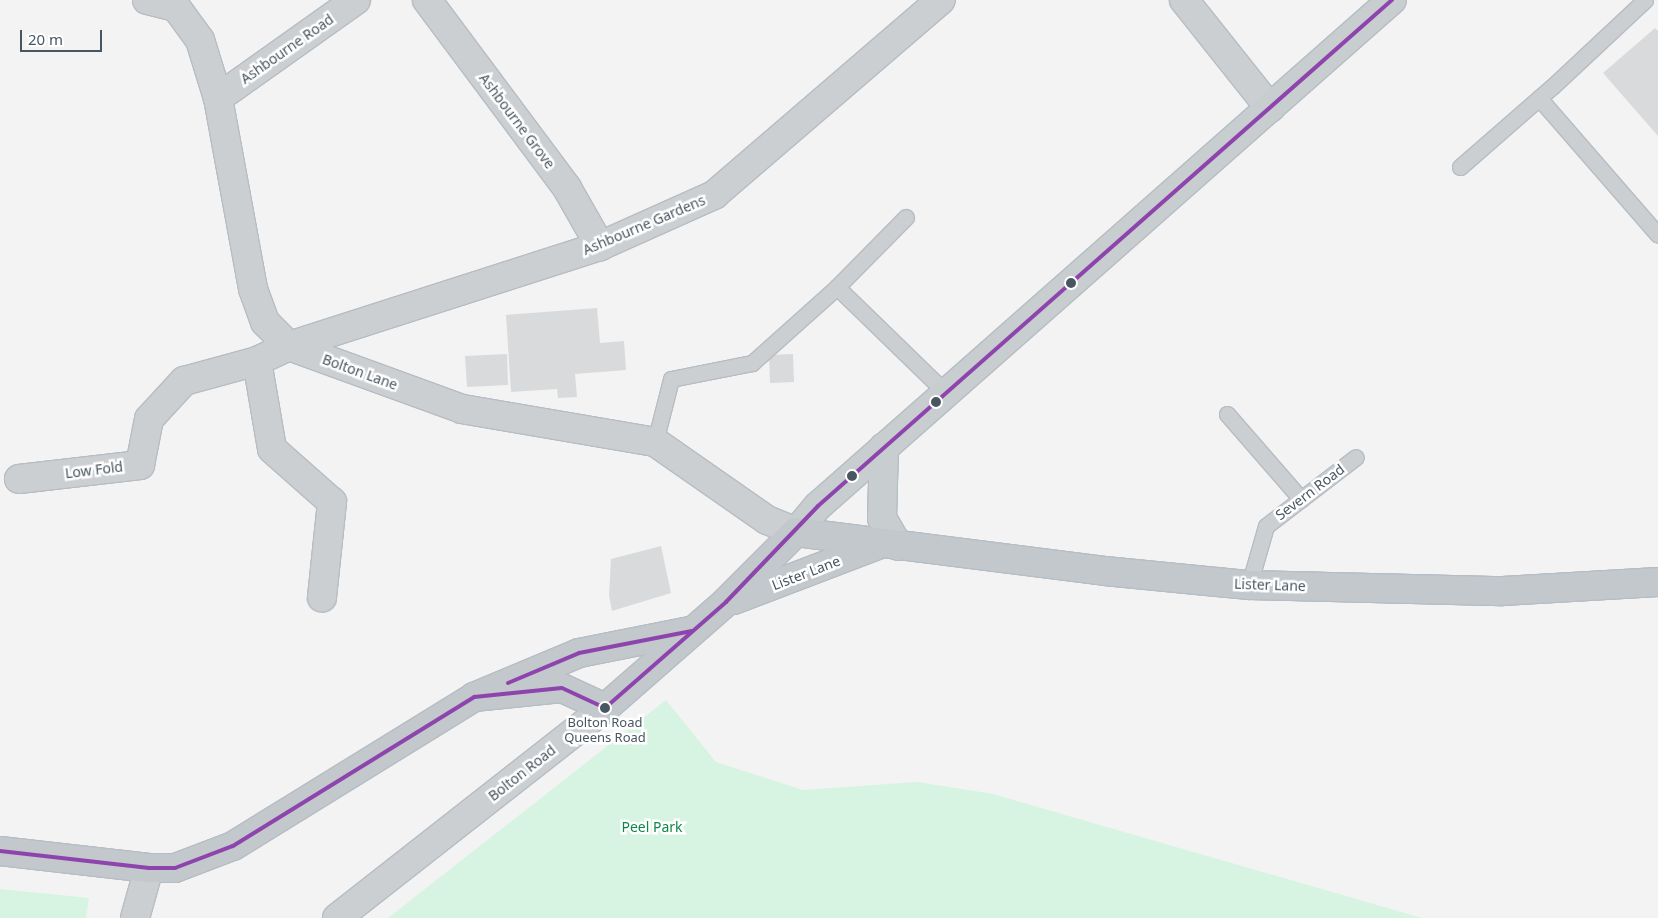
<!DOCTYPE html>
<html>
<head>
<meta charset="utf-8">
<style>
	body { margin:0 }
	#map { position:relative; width:1658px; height:918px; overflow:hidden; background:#f3f3f3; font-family:"Noto Sans",sans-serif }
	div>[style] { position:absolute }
	.green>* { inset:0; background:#d6f4e1 }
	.building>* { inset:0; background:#d9dadb }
	.roads { filter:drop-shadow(1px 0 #b6bdc3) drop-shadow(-1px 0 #b6bdc3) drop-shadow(0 1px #b6bdc3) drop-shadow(0 -1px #b6bdc3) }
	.service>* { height:15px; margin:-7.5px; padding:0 7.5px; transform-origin:7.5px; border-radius:7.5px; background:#cccfd2 }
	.minor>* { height:28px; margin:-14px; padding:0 14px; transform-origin:14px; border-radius:14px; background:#cccfd2 }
	.tertiary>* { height:28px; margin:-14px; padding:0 14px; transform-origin:14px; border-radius:14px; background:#cccfd2 }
	.primary>* { height:28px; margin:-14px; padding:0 14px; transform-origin:14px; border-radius:14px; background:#c8cdd0 }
	.trunk>* { height:28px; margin:-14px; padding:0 14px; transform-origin:14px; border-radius:14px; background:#c2c8cc }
	.bus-1>* { height:4px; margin:-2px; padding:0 2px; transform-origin:2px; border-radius:2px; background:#8e44ad }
	.dots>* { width:14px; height:14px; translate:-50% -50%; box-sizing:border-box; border:2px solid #fff; border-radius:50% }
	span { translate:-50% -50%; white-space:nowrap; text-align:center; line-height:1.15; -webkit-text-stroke:5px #fff; paint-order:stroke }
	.bus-label { font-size:13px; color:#485661 }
	.street-label { font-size:14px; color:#485661 }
	.park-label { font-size:14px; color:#108648 }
	.scale { position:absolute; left:20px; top:30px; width:82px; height:22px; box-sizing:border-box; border:2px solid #485661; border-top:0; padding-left:6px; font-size:15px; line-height:18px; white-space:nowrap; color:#485661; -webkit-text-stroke:4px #fff; paint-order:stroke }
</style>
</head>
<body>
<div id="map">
	<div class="green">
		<i style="clip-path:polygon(666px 700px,716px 762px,803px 790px,917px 782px,993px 794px,1422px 918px,388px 918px)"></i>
		<i style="clip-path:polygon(0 889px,89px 898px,86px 918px,0 918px)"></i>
	</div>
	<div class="building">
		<i style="clip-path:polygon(1655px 28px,1658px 31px,1658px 136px,1603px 73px)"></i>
		<i style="clip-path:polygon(597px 308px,600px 343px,624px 341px,626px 370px,575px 374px,577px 397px,558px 398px,557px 389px,511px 392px,506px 315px)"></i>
		<i style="clip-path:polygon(507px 354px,508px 385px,467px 387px,465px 356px)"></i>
		<i style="clip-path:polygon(793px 354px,794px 382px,770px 383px,769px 355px)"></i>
		<i style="clip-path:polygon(661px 546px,671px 593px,612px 611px,609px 595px,611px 559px)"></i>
	</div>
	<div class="roads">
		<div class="service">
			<i style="left:1539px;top:98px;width:181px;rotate:49deg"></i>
			<i style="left:1460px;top:167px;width:123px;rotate:-41.1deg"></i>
			<i style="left:1553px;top:86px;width:126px;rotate:-43.1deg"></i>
			<i style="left:837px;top:287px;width:152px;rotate:44.2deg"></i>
			<i style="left:1227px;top:414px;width:113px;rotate:49deg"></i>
			<i style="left:655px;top:442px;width:65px;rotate:-75.7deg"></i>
			<i style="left:671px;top:379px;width:83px;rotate:-11.2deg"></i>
			<i style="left:752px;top:363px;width:114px;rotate:-41.8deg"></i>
			<i style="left:837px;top:287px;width:98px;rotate:-45.4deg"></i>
			<i style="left:1249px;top:585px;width:61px;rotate:-73.9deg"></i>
			<i style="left:1266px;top:526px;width:113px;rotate:-37.5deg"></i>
		</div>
		<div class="minor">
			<i style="left:147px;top:0;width:30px;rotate:14deg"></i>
			<i style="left:176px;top:7px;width:41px;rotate:54deg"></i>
			<i style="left:200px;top:40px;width:61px;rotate:72.8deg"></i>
			<i style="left:218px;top:98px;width:194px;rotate:79.6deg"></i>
			<i style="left:253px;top:289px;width:35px;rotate:70deg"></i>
			<i style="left:265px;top:322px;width:34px;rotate:45deg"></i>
			<i style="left:289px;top:346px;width:184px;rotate:20deg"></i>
			<i style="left:462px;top:409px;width:196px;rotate:9.7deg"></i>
			<i style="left:655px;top:442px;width:136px;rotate:34.9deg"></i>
			<i style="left:767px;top:520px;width:31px;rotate:22deg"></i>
			<i style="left:427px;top:0;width:234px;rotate:53.3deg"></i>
			<i style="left:567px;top:188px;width:67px;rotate:60.4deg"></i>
			<i style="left:1184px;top:0;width:138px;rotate:51.5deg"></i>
			<i style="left:218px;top:98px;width:169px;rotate:-35.4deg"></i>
			<i style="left:257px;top:361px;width:89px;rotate:80.3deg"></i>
			<i style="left:272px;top:449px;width:80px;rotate:41.5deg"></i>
			<i style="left:332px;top:502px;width:96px;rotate:96deg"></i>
			<i style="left:19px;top:479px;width:122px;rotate:-6.6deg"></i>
			<i style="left:140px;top:465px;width:47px;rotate:-78.9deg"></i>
			<i style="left:149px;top:419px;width:52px;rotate:-47.4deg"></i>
			<i style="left:184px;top:381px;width:76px;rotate:-15.3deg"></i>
			<i style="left:257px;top:361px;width:35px;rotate:-25deg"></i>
			<i style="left:289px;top:346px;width:327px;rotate:-17.8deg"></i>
			<i style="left:600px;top:246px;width:125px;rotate:-24.1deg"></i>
			<i style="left:714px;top:195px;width:299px;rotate:-40.7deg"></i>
			<i style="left:135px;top:918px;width:52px;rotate:-74.4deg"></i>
		</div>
		<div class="tertiary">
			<i style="left:337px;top:918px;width:340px;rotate:-38.1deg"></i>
		</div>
		<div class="primary">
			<i style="left:884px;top:447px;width:71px;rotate:91.6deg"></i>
			<i style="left:882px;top:518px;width:32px;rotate:60deg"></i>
			<i style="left:796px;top:532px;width:34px;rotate:-50deg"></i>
			<i style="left:818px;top:506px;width:765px;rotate:-41.4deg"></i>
		</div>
		<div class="trunk">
			<i style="left:734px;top:600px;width:157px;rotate:-20.9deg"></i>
			<i style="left:474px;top:697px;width:88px;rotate:-5.8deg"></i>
			<i style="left:562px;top:688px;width:47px;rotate:24.9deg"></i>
			<i style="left:605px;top:708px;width:161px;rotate:-41.2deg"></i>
			<i style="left:726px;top:602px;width:99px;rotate:-45deg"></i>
			<i style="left:796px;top:532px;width:311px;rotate:7.2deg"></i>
			<i style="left:1105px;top:571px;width:145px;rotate:5.6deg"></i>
			<i style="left:1249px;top:585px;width:254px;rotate:1.4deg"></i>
			<i style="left:1503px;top:591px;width:155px;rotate:-3.3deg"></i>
			<i style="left:0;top:851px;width:150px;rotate:6.5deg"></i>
			<i style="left:149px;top:868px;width:26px"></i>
			<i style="left:175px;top:868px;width:62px;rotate:-20.8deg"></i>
			<i style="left:233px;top:846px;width:283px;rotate:-31.7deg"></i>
			<i style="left:474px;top:697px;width:114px;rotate:-22.7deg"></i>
			<i style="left:579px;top:653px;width:113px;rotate:-11.2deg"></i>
		</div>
	</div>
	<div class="bus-1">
		<i style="left:508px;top:683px;width:77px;rotate:-22.9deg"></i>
		<i style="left:579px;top:653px;width:115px;rotate:-11deg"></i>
		<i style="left:0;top:851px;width:150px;rotate:6.5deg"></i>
		<i style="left:149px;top:868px;width:26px"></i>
		<i style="left:175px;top:868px;width:62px;rotate:-20.8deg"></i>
		<i style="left:233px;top:846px;width:283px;rotate:-31.7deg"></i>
		<i style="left:474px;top:697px;width:88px;rotate:-5.8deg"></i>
		<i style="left:562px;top:688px;width:47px;rotate:24.9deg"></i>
		<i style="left:605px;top:708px;width:161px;rotate:-41.2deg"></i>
		<i style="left:726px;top:602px;width:133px;rotate:-46.2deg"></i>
		<i style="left:818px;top:506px;width:765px;rotate:-41.4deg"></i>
	</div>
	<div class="dots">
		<i style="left:1071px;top:283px;background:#485661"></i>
		<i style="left:936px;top:402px;background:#485661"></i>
		<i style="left:852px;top:476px;background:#485661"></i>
		<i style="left:605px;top:708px;background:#485661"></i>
	</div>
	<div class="bus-label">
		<span style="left:605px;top:730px">Bolton Road<br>Queens Road</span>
	</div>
	<div class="street-label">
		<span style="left:287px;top:49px;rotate:-35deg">Ashbourne Road</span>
		<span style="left:517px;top:121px;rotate:53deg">Ashbourne Grove</span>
		<span style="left:644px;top:225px;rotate:-23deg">Ashbourne Gardens</span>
		<span style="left:360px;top:372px;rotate:20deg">Bolton Lane</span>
		<span style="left:94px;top:470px;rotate:-7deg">Low Fold</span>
		<span style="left:1310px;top:492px;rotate:-37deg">Severn Road</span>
		<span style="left:806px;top:573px;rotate:-21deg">Lister Lane</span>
		<span style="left:1270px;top:585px;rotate:2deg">Lister Lane</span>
		<span style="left:522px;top:773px;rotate:-38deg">Bolton Road</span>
	</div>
	<div class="park-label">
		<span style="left:652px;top:827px">Peel Park</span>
	</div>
	<div class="scale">20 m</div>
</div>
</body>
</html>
